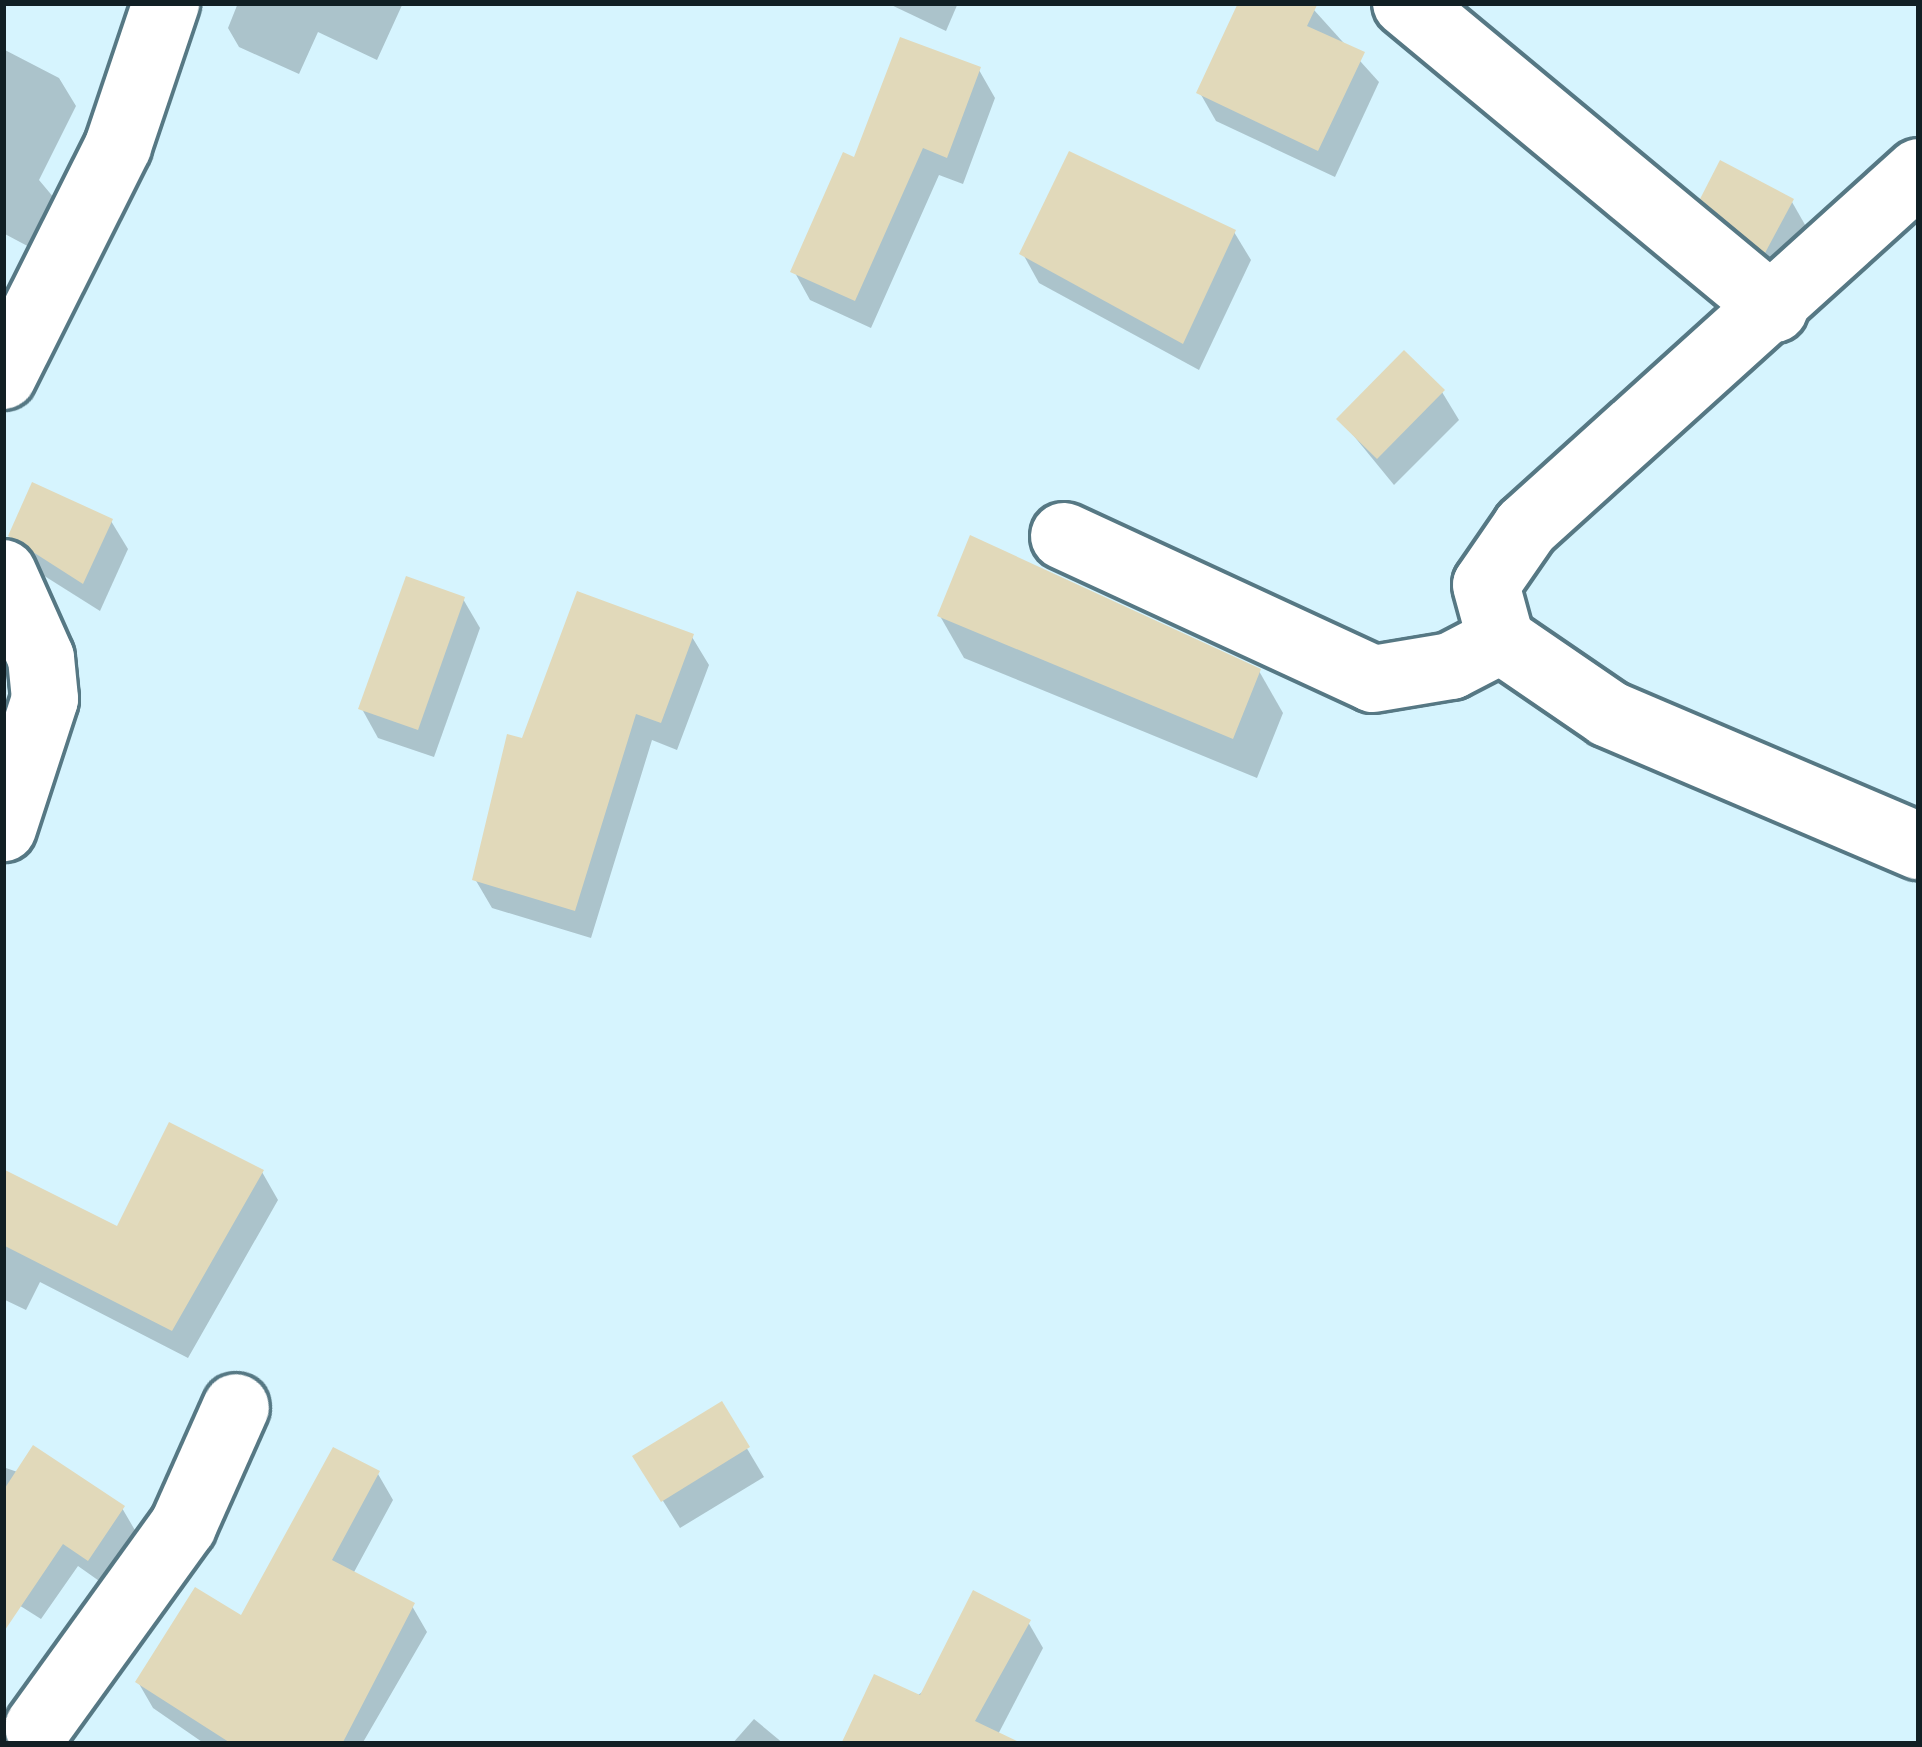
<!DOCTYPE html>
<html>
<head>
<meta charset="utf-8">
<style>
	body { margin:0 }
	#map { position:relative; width:1922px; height:1747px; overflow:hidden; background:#d6f4fe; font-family:Spectral,serif }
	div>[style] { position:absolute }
	.shadow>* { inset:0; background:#0003 }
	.building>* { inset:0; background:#e1d9ba }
	.roads { filter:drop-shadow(3px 0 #567884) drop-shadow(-3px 0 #567884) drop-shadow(0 3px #567884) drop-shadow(0 -3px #567884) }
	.minor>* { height:66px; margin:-33px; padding:0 33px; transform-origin:33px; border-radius:33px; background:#fff }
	span { translate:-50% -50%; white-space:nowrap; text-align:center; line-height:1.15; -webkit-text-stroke:9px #f5fcff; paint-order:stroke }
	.frame { position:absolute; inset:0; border:6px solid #111f24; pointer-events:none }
</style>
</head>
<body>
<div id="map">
	<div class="shadow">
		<i style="clip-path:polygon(238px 3px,403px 3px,377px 60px,318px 32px,299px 74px,239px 47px,228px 28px)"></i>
		<i style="clip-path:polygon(887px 3px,958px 3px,946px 31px)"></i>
		<i style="clip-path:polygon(1242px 3px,1314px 10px,1379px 82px,1335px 177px,1216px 121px,1200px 93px)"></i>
		<i style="clip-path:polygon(3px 49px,59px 78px,76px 106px,39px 180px,70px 217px,50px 258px,3px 233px)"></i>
		<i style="clip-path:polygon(979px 70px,995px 98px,963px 184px,939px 175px,871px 328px,810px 300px,794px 271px,856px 161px)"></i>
		<i style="clip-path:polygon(1703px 199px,1792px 202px,1808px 230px,1782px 279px)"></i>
		<i style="clip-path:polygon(1234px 232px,1251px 260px,1199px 370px,1039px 283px,1023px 254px)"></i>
		<i style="clip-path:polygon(1442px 392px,1459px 420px,1394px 485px,1340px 419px)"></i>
		<i style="clip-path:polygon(111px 521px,128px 549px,100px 611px,27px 565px,11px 536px)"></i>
		<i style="clip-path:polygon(463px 599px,480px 628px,434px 757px,378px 738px,362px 709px)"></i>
		<i style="clip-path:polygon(940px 616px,1259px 671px,1283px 713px,1257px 778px,964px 658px)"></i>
		<i style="clip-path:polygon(692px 637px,709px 665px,677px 750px,652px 740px,591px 938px,492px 908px,475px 879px,524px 742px)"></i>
		<i style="clip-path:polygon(262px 1172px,278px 1200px,188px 1358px,40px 1282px,26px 1310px,3px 1299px,3px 1173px,118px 1230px)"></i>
		<i style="clip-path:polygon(721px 1405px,764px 1477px,680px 1528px,653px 1485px)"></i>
		<i style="clip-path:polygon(3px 1467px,122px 1508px,136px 1532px,102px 1583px,78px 1566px,41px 1619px,3px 1595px)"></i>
		<i style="clip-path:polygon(378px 1474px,393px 1500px,353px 1574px,412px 1606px,427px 1632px,362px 1744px,205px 1744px,153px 1708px,138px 1682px,242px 1619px)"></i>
		<i style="clip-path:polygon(1028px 1622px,1043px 1648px,993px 1744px,844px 1744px)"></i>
		<i style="clip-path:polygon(754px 1719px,784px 1744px,732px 1744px)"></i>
	</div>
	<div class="building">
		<i style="clip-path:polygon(1238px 3px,1318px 3px,1307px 26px,1365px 52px,1318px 151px,1196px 93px)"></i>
		<i style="clip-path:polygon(900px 37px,981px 67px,947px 158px,923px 148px,855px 301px,790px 272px,843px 152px,854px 157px)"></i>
		<i style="clip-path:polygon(1069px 151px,1236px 230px,1183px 344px,1019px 254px)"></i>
		<i style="clip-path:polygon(1720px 160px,1794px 199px,1765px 253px,1700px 199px)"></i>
		<i style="clip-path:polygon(1404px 350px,1445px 390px,1377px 459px,1336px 419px)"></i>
		<i style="clip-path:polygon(32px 482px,113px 519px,83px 584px,8px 536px)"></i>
		<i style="clip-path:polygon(970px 535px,1261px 669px,1233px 739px,937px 616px)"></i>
		<i style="clip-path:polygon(406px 576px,465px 597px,418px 730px,358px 709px)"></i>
		<i style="clip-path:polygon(577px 591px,694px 634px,661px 723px,636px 714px,575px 911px,472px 880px,507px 734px,522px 738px)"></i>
		<i style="clip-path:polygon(169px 1122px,264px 1170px,172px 1331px,3px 1245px,3px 1169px,117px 1226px)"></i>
		<i style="clip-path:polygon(722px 1401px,750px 1447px,661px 1502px,632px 1456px)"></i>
		<i style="clip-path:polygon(33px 1445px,125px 1506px,88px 1561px,63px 1544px,3px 1633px,3px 1491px)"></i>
		<i style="clip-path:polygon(333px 1447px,380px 1471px,332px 1560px,415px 1603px,342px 1744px,232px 1744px,135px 1682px,195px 1587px,241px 1615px)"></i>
		<i style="clip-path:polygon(973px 1590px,1031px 1620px,975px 1721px,1023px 1744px,841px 1744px,874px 1674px,920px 1695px)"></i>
	</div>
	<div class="roads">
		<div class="minor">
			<i style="left:1406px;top:3px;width:479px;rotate:39.7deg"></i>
			<i style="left:1919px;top:172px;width:530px;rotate:137.91deg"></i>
			<i style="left:1526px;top:527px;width:70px;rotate:124.6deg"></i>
			<i style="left:1486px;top:585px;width:57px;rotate:74.7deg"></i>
			<i style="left:1501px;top:640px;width:131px;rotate:34.4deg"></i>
			<i style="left:1609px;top:714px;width:337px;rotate:23.1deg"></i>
			<i style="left:3px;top:376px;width:257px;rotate:-63.4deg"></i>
			<i style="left:118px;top:146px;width:151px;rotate:-71.4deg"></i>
			<i style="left:1064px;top:536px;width:340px;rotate:24.8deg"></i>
			<i style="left:1373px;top:679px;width:79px;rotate:-9.5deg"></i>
			<i style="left:1451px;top:666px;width:56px;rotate:-27.5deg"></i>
			<i style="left:3px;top:573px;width:93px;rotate:65.9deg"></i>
			<i style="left:41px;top:658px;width:41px;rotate:84.4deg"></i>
			<i style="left:45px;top:699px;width:136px;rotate:108deg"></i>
			<i style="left:38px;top:1727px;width:248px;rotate:-54.2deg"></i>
			<i style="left:183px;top:1526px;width:130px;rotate:-66deg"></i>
		</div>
	</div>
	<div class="frame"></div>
</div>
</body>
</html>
